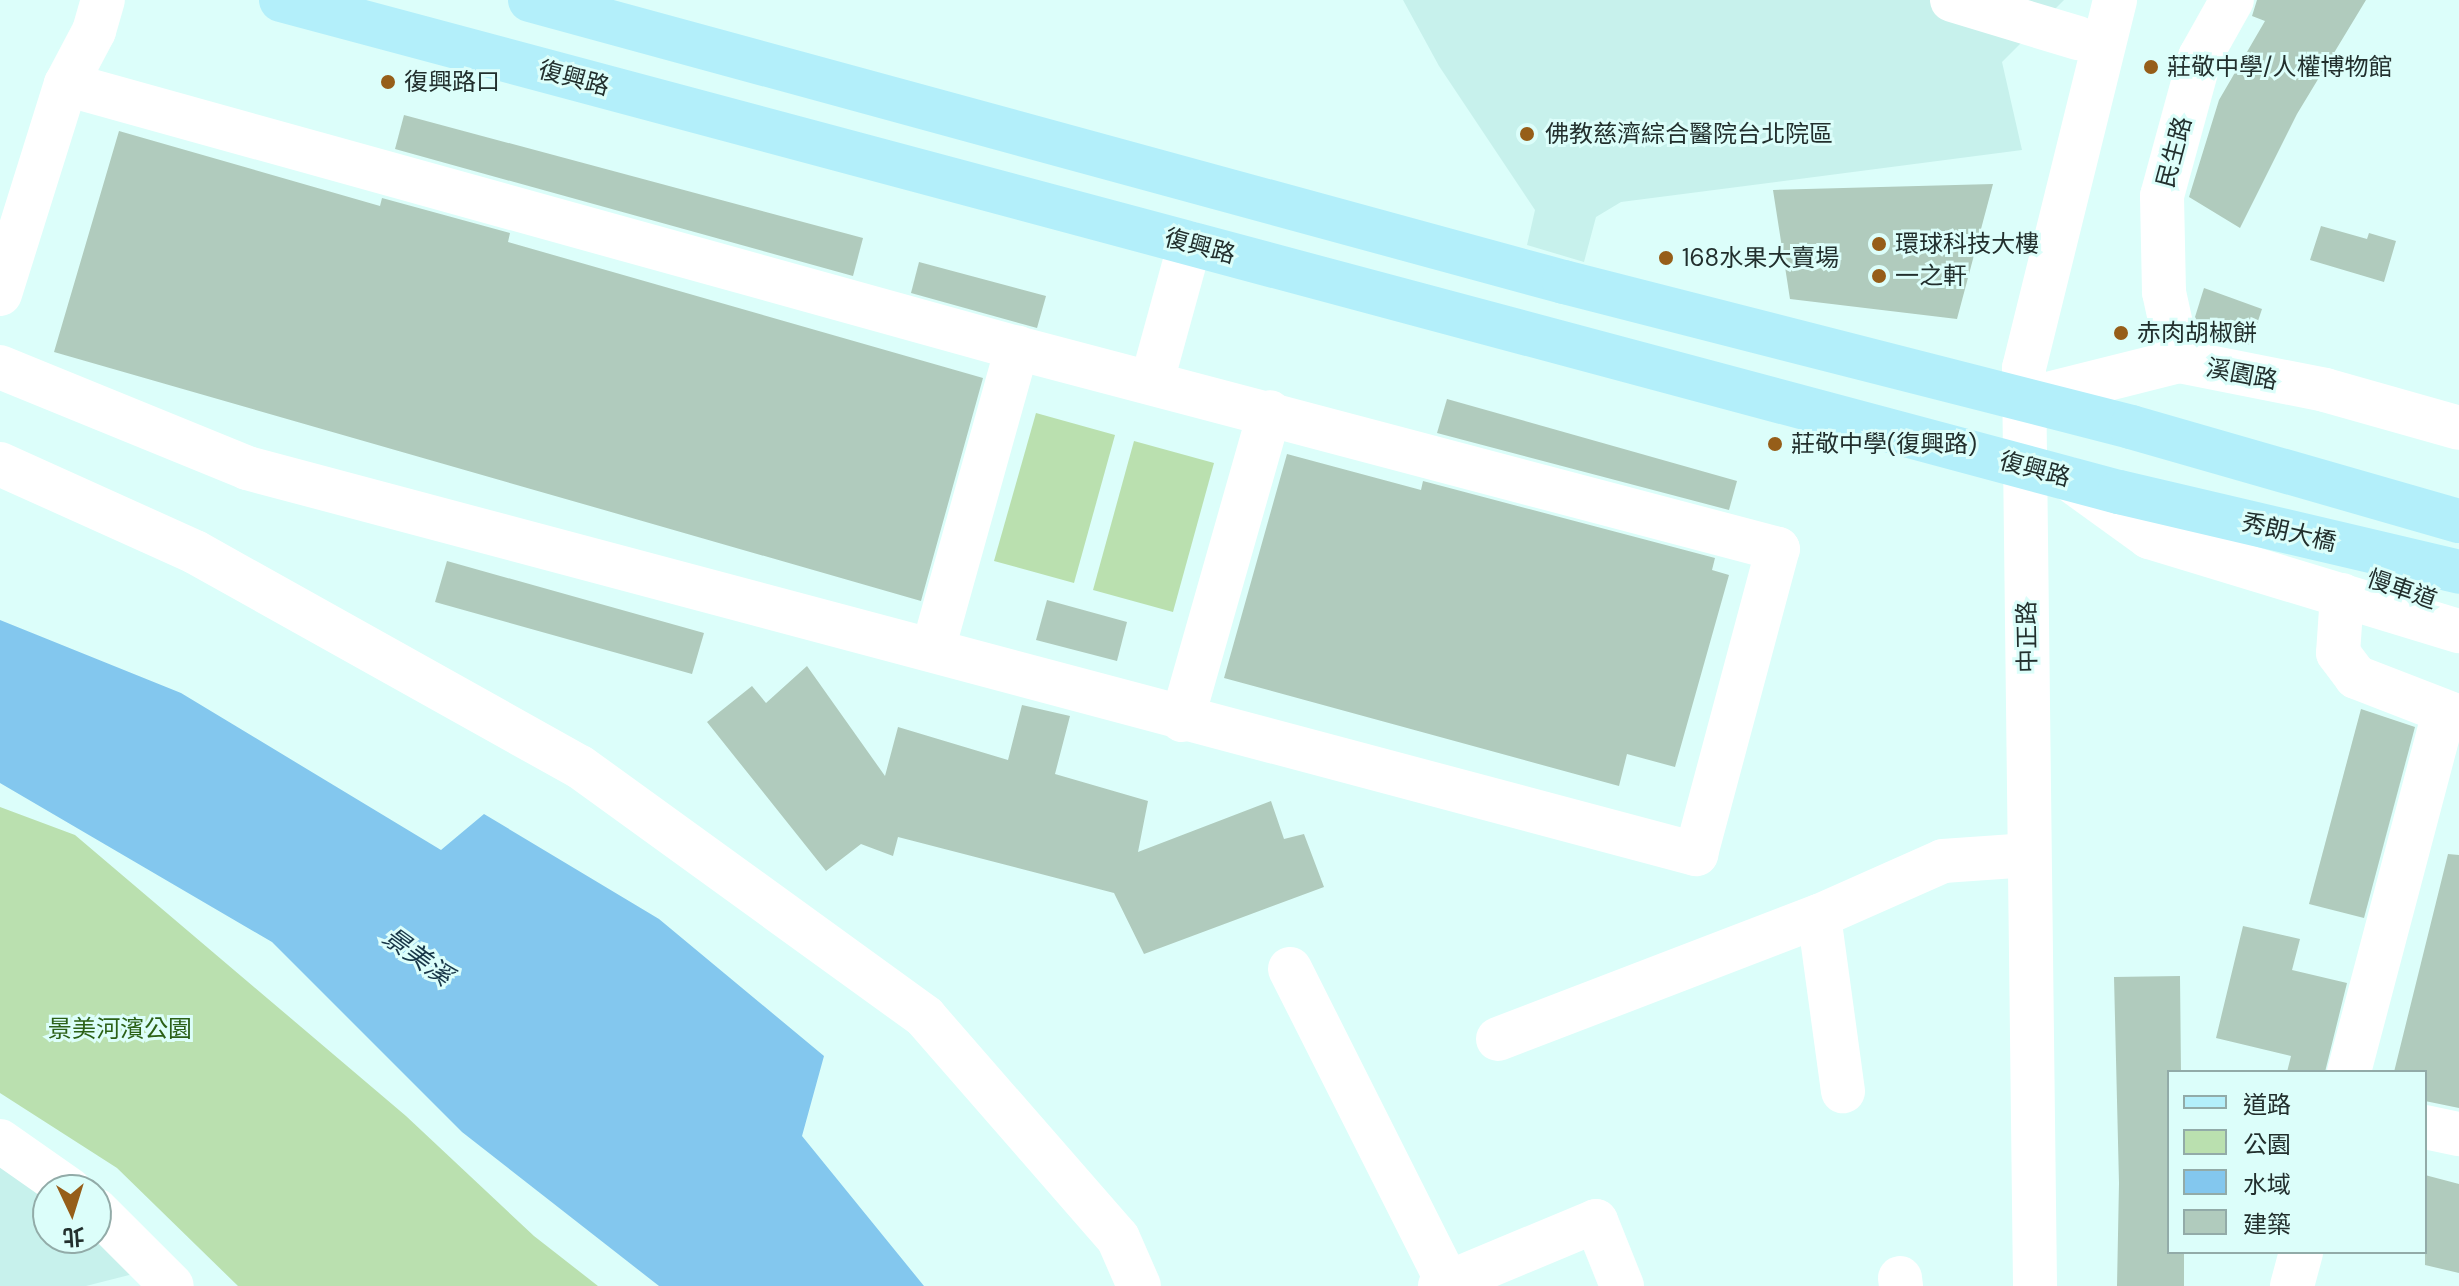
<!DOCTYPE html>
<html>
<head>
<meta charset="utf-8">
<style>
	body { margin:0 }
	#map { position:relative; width:2459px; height:1286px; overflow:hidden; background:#dcfefa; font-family:"DM Sans","Noto Sans TC",sans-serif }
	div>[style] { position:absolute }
	.built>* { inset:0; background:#c7f1ec }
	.green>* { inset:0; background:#bae0af }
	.water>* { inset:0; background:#83c7ee }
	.building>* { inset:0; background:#b0cbbd }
	.minor>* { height:44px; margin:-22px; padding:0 22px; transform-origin:22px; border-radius:22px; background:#fff }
	.major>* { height:44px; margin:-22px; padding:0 22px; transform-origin:22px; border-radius:22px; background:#b3effa }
	.dots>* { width:22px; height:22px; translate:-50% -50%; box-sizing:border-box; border:4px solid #dcfefa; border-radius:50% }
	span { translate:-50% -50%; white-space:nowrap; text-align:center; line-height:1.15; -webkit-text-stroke:6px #dcfefa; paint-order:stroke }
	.poi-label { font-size:24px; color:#222f2d }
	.left { translate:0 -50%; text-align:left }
	.street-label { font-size:24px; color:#222f2d }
	.park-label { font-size:24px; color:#2b6017 }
	.water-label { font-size:26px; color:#193748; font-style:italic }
	.legend { position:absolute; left:2167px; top:1070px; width:260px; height:184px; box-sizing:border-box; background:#dcfefa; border:2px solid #92aba8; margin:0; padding:10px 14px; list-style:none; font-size:24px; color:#222f2d }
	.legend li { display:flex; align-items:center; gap:16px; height:40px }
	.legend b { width:40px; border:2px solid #92aba8 }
	.north { position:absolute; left:32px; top:1174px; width:80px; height:80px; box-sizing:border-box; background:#dcfefa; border:2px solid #92aba8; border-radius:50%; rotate:176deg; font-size:22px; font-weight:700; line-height:32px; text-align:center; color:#222f2d }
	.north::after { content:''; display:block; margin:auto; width:28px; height:36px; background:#965e19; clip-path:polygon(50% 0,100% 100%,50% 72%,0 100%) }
</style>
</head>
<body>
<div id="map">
	<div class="built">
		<i style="clip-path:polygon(1403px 0,2064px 0,2002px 62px,2022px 150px,1621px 202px,1596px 217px,1584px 262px,1527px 245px,1535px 210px,1439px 66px)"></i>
		<i style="clip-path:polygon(0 1162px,48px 1197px,48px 1238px,96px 1238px,141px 1272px,86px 1286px,0 1286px)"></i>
	</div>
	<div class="green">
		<i style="clip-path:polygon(1036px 413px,1115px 435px,1074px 583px,994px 561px)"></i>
		<i style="clip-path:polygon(1134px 441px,1214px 463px,1173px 612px,1093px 590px)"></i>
		<i style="clip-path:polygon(0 807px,75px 835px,406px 1116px,534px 1236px,598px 1286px,238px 1286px,117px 1168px,0 1093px)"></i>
	</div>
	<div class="water">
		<i style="clip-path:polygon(0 620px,181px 693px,441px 850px,484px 814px,659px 919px,824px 1056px,802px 1136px,924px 1286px,659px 1286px,462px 1132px,272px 942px,0 783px)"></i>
	</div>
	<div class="building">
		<i style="clip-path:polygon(2257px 0,2366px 0,2297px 114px,2240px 228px,2189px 197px,2219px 100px,2265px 21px,2252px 16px)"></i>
		<i style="clip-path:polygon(404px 115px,863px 238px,853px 276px,395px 149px)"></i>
		<i style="clip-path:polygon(119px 131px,380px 206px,382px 198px,510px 233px,508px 242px,983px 378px,921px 601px,54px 352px)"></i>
		<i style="clip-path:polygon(1993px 184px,1957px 319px,1790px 299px,1773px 190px)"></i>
		<i style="clip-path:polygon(2321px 226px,2367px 239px,2369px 233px,2396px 241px,2384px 282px,2310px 260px)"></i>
		<i style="clip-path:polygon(919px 262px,1046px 296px,1037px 328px,911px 293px)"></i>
		<i style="clip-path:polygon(2204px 288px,2262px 309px,2250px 345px,2197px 325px,2195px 317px)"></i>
		<i style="clip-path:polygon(1447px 399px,1737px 481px,1729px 510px,1437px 433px)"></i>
		<i style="clip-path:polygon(1287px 454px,1421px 490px,1423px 481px,1715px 558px,1712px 570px,1729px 575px,1675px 767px,1627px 754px,1619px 786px,1224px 678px)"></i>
		<i style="clip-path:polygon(447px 561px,704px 633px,692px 674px,435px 602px)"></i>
		<i style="clip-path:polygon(1047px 600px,1127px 622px,1117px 661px,1036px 640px)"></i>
		<i style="clip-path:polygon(807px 666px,885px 776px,898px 727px,1008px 760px,1022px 705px,1070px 716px,1055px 774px,1148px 801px,1138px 852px,1271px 801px,1284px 839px,1304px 834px,1324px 887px,1144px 954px,1114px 893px,898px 837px,893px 856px,861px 844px,826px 871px,707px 722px,752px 686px,766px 703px)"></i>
		<i style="clip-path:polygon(2361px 709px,2415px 727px,2364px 918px,2309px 904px)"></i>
		<i style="clip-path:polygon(2448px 854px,2459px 855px,2459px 1108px,2425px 1101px,2425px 1072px,2394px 1072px)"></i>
		<i style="clip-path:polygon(2243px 926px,2300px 939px,2292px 970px,2347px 983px,2325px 1072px,2287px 1072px,2291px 1056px,2216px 1038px)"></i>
		<i style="clip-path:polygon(2180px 976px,2181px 1072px,2169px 1072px,2169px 1252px,2184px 1252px,2184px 1286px,2117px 1286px,2119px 1183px,2114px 977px)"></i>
		<i style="clip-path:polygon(2425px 1175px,2459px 1184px,2459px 1273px,2425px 1265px)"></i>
	</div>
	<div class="minor">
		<i style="left:1952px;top:0;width:132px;rotate:16.8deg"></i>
		<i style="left:0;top:294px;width:220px;rotate:-72.6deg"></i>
		<i style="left:66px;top:84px;width:60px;rotate:-62.2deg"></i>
		<i style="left:94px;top:31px;width:32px;rotate:-74deg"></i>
		<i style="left:2179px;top:361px;width:71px;rotate:-102.3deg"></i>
		<i style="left:2164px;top:292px;width:96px;rotate:-91.2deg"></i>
		<i style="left:2162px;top:196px;width:144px;rotate:-74.7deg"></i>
		<i style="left:2200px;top:57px;width:65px;rotate:-60.7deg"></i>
		<i style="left:0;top:367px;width:267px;rotate:22.2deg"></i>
		<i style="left:247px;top:468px;width:1500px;rotate:14.92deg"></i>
		<i style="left:1696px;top:854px;width:316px;rotate:-75deg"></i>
		<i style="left:1778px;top:549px;width:787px;rotate:-165.2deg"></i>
		<i style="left:1017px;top:348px;width:987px;rotate:-164.49deg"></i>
		<i style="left:1152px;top:381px;width:143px;rotate:-74.6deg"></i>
		<i style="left:2024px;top:400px;width:160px;rotate:-14.1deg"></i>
		<i style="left:2179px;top:361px;width:149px;rotate:11.2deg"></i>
		<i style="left:2325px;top:390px;width:139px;rotate:15.8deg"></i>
		<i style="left:0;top:464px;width:214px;rotate:24.3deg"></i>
		<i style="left:195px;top:552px;width:441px;rotate:29.2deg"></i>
		<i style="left:580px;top:767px;width:426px;rotate:35.9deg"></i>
		<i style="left:925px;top:1017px;width:293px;rotate:48.9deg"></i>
		<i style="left:1118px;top:1238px;width:52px;rotate:66.4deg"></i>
		<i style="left:2069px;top:479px;width:99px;rotate:35.9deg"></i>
		<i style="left:2149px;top:537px;width:324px;rotate:16.9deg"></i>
		<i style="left:2342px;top:595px;width:58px;rotate:93.9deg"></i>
		<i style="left:2338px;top:653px;width:30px;rotate:53deg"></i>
		<i style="left:2356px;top:677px;width:110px;rotate:21.2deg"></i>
		<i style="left:933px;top:649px;width:313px;rotate:-74.4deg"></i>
		<i style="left:1182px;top:720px;width:320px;rotate:-74.1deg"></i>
		<i style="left:1819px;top:916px;width:177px;rotate:82.2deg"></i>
		<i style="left:1290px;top:969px;width:352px;rotate:63.3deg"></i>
		<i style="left:1498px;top:1039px;width:344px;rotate:-21deg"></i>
		<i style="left:1819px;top:916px;width:136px;rotate:-23.9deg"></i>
		<i style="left:1943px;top:861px;width:86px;rotate:-4deg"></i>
		<i style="left:2349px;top:1072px;width:371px;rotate:-75.2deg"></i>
		<i style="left:2425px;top:1127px;width:35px;rotate:12deg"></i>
		<i style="left:0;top:1141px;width:85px;rotate:35deg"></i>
		<i style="left:96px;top:1210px;width:107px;rotate:45deg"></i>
		<i style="left:1900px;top:1278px;width:8px;rotate:83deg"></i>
		<i style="left:1440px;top:1286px;width:169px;rotate:-22.6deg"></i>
		<i style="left:1596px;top:1221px;width:70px;rotate:68.2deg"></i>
		<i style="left:2035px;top:1286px;width:918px;rotate:-90.69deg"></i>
		<i style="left:2024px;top:368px;width:379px;rotate:-76.1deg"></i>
		<i style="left:2292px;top:1286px;width:35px;rotate:-75deg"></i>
	</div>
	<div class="major">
		<i style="left:281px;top:0;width:1903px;rotate:14.99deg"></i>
		<i style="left:2119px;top:492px;width:349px;rotate:13.2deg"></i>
		<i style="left:530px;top:0;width:1072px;rotate:15.26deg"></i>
		<i style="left:1564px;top:282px;width:585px;rotate:14.34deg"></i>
		<i style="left:2131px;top:427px;width:341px;rotate:16deg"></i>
	</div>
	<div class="dots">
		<i style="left:2151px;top:67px;background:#965e19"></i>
		<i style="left:388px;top:82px;background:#965e19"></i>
		<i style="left:1527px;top:134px;background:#965e19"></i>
		<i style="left:1879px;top:244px;background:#965e19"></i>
		<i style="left:1666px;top:258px;background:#965e19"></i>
		<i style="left:1879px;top:276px;background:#965e19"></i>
		<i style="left:2121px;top:333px;background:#965e19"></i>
		<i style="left:1775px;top:444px;background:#965e19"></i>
	</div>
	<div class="poi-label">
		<span class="left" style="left:2167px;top:67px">莊敬中學/人權博物館</span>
		<span class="left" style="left:404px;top:82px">復興路口</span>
		<span class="left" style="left:1545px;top:134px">佛教慈濟綜合醫院台北院區</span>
		<span class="left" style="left:1895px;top:244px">環球科技大樓</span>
		<span class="left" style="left:1682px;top:258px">168水果大賣場</span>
		<span class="left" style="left:1895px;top:276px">一之軒</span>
		<span class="left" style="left:2137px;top:333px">赤肉胡椒餅</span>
		<span class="left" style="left:1791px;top:444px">莊敬中學(復興路)</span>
	</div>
	<div class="street-label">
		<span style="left:574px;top:78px;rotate:15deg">復興路</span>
		<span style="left:2174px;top:152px;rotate:-75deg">民生路</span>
		<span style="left:1200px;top:246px;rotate:15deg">復興路</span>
		<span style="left:2242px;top:374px;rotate:11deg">溪園路</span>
		<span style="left:2035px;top:469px;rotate:15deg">復興路</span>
		<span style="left:2289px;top:532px;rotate:13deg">秀朗大橋</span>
		<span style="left:2402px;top:589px;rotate:19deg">慢車道</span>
		<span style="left:2027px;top:637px;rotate:-91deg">中正路</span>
	</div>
	<div class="park-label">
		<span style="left:120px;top:1029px">景美河濱公園</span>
	</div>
	<div class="water-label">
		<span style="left:417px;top:957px;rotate:36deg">景美溪</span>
	</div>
	<ul class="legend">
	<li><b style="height:10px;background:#b3effa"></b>道路</li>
	<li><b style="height:22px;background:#bae0af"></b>公園</li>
	<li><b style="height:22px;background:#83c7ee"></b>水域</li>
	<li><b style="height:22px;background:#b0cbbd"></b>建築</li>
	</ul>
	<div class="north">北</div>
</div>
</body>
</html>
